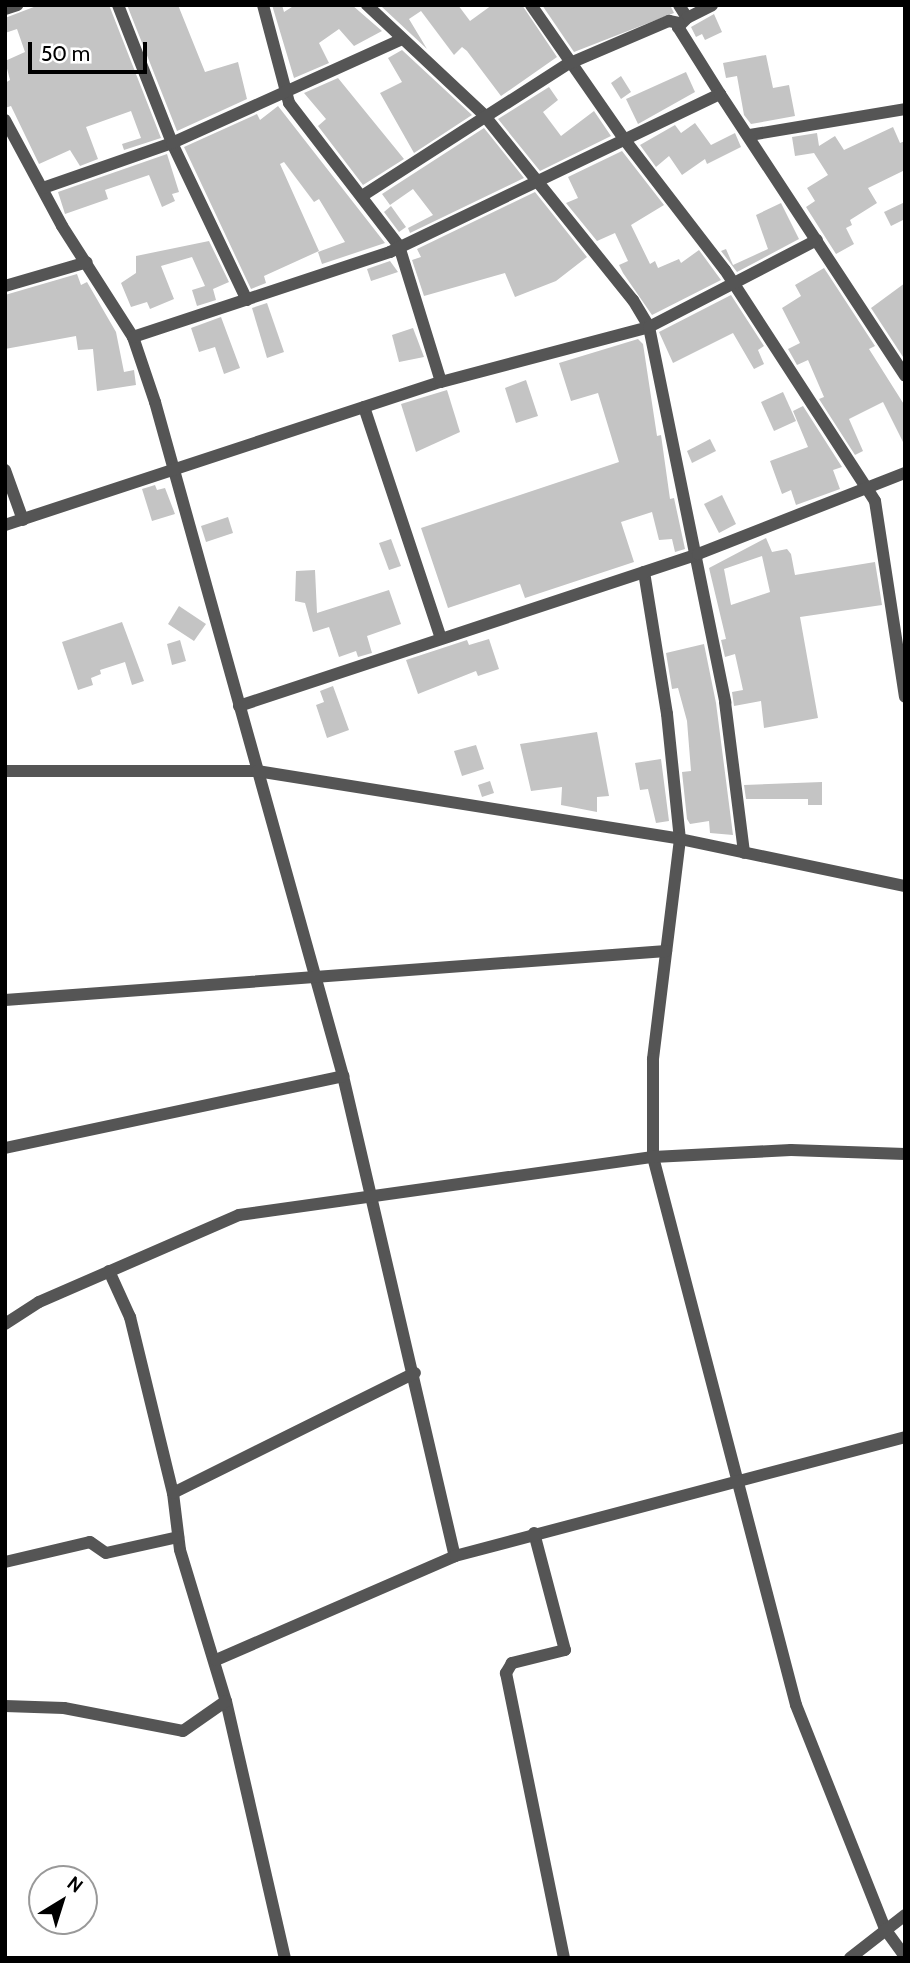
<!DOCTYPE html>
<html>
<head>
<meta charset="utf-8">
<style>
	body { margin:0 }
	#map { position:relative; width:910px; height:1963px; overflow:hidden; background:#fff; font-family:Cabin,sans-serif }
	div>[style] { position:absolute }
	.building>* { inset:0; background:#c4c4c4 }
	.minor>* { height:12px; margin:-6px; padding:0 6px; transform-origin:6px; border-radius:6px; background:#555 }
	span { translate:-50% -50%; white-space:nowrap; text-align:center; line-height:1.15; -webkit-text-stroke:5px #fff; paint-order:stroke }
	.frame { position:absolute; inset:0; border:7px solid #000; pointer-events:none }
	.north { position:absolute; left:28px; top:1865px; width:70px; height:70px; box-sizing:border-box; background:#fff; border:2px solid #999; border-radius:50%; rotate:38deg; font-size:19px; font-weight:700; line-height:28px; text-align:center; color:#000 }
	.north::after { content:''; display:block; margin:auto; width:24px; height:32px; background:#000; clip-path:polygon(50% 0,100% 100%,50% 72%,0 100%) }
	.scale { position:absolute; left:28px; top:42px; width:119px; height:32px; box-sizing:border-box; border:4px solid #000; border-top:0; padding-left:9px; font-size:21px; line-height:24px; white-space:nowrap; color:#000; -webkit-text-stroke:5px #fff; paint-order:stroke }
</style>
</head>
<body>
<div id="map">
	<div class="building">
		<i style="clip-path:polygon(39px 5px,109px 5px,161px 138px,124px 150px,122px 144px,141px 138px,131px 111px,86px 127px,98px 159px,80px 166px,70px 150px,39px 164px,11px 106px,5px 108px,5px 83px,10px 80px,5px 61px,25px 52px,17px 29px,5px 33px,5px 18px)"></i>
		<i style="clip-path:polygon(127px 5px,178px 5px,205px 72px,238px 62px,247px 99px,177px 131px)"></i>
		<i style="clip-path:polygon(272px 5px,282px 5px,284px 12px,295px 5px,352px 5px,382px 31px,354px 46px,339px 29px,319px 43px,329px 63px,294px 78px)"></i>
		<i style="clip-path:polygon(386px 5px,458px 5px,470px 21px,492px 5px,522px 5px,557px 57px,501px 96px,467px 51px,462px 47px,454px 55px,421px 11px,409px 19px,427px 49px,382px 7px)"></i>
		<i style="clip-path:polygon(542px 5px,670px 5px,674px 13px,574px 52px)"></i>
		<i style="clip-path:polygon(714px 14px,722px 32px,705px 40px,702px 34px,696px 37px,691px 27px)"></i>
		<i style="clip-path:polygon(402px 50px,472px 115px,414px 153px,380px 93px,402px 82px,388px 58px)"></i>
		<i style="clip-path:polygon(766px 55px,773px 88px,789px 85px,795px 116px,751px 124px,744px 115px,737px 76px,726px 78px,723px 63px)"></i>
		<i style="clip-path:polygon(686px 72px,695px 92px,638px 124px,626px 99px)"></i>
		<i style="clip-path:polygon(621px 76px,631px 92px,621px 99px,611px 83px)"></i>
		<i style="clip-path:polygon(338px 78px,404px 159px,363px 185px,318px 126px,326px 119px,304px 93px)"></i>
		<i style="clip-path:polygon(549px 87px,558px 100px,543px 112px,561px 136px,594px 111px,611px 136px,540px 171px,498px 119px)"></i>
		<i style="clip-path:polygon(278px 106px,385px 243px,322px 264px,318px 252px,345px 242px,319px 199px,314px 202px,284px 162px,280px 164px,319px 251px,264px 276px,266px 283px,251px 289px,184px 147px,257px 114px,260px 120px)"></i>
		<i style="clip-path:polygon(695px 123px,711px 145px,735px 133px,741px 147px,707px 164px,705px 159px,682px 175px,669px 156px,656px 167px,640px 145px,675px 125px,681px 133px)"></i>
		<i style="clip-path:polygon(893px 127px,900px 143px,905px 141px,905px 170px,868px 188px,877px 203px,850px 220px,852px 225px,846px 228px,854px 244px,836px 254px,806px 207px,815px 201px,807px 188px,828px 175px,814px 153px,795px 156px,792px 137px,817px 133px,819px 146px,835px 136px,844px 150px)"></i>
		<i style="clip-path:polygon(484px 128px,524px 178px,410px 233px,408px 228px,433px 215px,413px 189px,390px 205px,382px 194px)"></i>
		<i style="clip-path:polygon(622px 151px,664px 205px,631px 225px,650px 264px,655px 261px,658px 268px,679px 259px,681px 263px,699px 250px,721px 280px,652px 315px,623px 273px,619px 265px,628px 261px,615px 233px,597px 241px,566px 203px,578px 198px,568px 177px)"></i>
		<i style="clip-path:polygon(167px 154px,179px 192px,172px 194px,175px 201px,162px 207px,149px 175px,105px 190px,108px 199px,65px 214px,58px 192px)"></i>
		<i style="clip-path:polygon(535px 192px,587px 257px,556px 281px,515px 297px,505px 273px,424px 296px,412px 260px,421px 257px,417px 249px)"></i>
		<i style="clip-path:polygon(905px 202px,905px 219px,891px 226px,884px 212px)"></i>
		<i style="clip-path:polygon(781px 203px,799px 239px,737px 272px,721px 251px,726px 249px,733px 265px,768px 249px,756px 215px)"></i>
		<i style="clip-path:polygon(391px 206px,406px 227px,399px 232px,384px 212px)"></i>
		<i style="clip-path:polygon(209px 241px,229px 282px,213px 289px,216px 300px,197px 306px,192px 290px,205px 286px,192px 257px,161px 266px,174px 299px,150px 309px,147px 302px,131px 307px,121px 283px,136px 273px,136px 256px)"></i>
		<i style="clip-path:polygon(390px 261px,398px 272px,371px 281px,367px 269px)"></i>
		<i style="clip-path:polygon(824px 268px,875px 346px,869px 349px,905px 406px,905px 446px,883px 402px,849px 419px,863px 451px,855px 455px,819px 399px,824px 397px,808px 360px,797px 365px,788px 349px,800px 343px,782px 308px,801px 296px,795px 285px)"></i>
		<i style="clip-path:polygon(77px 274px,81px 285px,87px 282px,116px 332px,124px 372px,134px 370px,136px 385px,97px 391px,93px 349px,78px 350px,76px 336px,5px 349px,5px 295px)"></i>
		<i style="clip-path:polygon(905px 283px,905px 360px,871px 308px)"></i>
		<i style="clip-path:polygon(731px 295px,764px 346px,758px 350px,764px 364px,754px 369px,733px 333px,673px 363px,659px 332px)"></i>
		<i style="clip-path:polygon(267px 303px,284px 352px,267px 358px,252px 308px)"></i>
		<i style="clip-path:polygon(221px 317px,240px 368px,224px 374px,215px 347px,199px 352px,191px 328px)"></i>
		<i style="clip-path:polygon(413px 328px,424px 357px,399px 362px,392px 335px)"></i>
		<i style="clip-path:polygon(638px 339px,643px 344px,657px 436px,661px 435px,670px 499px,674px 498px,685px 549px,675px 552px,672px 539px,659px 540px,652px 512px,621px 522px,634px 562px,525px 598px,520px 584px,448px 608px,421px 528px,619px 462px,598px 393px,571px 401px,559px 363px)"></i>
		<i style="clip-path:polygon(526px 380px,538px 416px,516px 423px,505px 388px)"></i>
		<i style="clip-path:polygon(447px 390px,460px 432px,416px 452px,401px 404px)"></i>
		<i style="clip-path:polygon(783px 392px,796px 421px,774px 431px,761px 402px)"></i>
		<i style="clip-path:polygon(803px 406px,842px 467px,833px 470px,840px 489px,796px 505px,791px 490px,782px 494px,770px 461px,808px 447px,793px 411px)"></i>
		<i style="clip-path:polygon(710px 439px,716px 451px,692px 463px,687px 451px)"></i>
		<i style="clip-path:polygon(155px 485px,157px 490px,165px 488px,175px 514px,152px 521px,142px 489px)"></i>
		<i style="clip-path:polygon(722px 495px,736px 524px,719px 533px,704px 504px)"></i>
		<i style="clip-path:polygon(228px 517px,233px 533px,206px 542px,201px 526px)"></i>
		<i style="clip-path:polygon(evenodd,766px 538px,772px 552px,787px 549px,791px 554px,795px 575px,875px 562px,882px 605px,800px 617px,818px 718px,764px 728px,761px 701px,734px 706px,732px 692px,743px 690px,735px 654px,725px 657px,721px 640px,726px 639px,709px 568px,766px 538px,762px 556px,770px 592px,731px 605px,724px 569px,762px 556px)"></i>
		<i style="clip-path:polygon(391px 539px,401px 566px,389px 570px,379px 543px)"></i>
		<i style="clip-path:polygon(315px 570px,317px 613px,389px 590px,401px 624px,367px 636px,372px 653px,358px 657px,356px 651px,339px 657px,329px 627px,313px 632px,305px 603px,295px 601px,296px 571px)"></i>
		<i style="clip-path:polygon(179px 606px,206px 624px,194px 641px,168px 624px)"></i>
		<i style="clip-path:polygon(122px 622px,144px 681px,132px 685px,125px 662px,100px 670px,101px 674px,91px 678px,93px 685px,78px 690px,62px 642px)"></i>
		<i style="clip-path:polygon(489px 639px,499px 669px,478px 676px,476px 671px,418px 694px,406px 660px,467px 640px,469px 645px)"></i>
		<i style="clip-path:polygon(180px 640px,186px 661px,172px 665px,167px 644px)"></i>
		<i style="clip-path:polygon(704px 644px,716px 703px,733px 835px,710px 833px,709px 821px,690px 824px,687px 819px,682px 772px,691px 771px,687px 721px,678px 688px,672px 689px,666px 653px)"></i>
		<i style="clip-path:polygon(333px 686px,349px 730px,327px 738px,316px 705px,324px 702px,320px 691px)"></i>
		<i style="clip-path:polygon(597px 732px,609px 796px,597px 797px,597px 812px,561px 805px,562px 787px,531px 791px,520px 744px)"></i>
		<i style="clip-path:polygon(476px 745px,484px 769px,462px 776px,454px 751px)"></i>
		<i style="clip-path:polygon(661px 759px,669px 821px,656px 823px,648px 789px,640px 790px,635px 763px)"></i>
		<i style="clip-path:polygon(490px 781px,494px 793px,482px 797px,478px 785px)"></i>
		<i style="clip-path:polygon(822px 782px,822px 805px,808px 805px,808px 799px,746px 799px,744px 785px)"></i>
	</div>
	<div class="minor">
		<i style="left:118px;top:5px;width:148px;rotate:68.6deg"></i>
		<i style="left:172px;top:143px;width:174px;rotate:64.5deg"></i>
		<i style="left:263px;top:5px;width:101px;rotate:75.1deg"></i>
		<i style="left:289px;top:103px;width:180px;rotate:52.4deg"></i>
		<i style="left:399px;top:246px;width:142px;rotate:72.8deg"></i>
		<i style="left:367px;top:5px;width:161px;rotate:43.2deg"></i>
		<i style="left:484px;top:115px;width:238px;rotate:51.2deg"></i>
		<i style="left:633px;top:300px;width:31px;rotate:59deg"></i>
		<i style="left:649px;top:327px;width:383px;rotate:78.5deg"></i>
		<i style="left:725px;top:702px;width:152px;rotate:82.8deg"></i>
		<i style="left:531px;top:5px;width:163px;rotate:55.2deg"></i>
		<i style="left:624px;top:139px;width:165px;rotate:52.4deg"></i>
		<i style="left:725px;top:270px;width:275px;rotate:57deg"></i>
		<i style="left:875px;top:501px;width:198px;rotate:81.3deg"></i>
		<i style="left:679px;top:5px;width:15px;rotate:58deg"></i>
		<i style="left:687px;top:18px;width:13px;rotate:135deg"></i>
		<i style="left:678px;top:27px;width:79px;rotate:57.9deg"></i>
		<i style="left:5px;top:9px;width:13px;rotate:-18deg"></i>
		<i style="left:687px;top:18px;width:28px;rotate:-27deg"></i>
		<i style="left:5px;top:120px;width:120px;rotate:61.7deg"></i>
		<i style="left:62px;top:226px;width:132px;rotate:57.4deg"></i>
		<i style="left:133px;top:337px;width:69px;rotate:71.3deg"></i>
		<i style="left:155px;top:402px;width:700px;rotate:74.41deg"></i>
		<i style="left:343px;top:1076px;width:493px;rotate:76.9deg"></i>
		<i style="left:750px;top:135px;width:157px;rotate:-9.5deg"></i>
		<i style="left:43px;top:188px;width:137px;rotate:-19.2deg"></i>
		<i style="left:172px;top:143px;width:250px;rotate:-24.3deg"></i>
		<i style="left:362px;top:196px;width:245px;rotate:-32.7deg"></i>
		<i style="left:568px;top:64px;width:110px;rotate:-23.1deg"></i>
		<i style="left:669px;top:21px;width:10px;rotate:11deg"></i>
		<i style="left:5px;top:286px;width:85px;rotate:-16.3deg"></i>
		<i style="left:133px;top:337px;width:271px;rotate:-18.3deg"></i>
		<i style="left:390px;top:252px;width:366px;rotate:-25.6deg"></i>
		<i style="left:720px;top:94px;width:337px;rotate:56.7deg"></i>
		<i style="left:364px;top:407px;width:244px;rotate:71.6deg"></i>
		<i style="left:5px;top:470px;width:53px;rotate:70.2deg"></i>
		<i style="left:5px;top:525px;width:459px;rotate:-18.2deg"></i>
		<i style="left:441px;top:382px;width:215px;rotate:-14.8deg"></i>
		<i style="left:649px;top:327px;width:189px;rotate:-27.4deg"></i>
		<i style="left:644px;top:572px;width:144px;rotate:80.8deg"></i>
		<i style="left:667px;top:714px;width:126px;rotate:84.1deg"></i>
		<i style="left:680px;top:839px;width:222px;rotate:97deg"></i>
		<i style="left:653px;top:1059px;width:98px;rotate:90deg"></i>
		<i style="left:653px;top:1157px;width:566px;rotate:75.37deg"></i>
		<i style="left:796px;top:1705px;width:241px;rotate:68.3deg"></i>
		<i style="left:885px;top:1929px;width:34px;rotate:54deg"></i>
		<i style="left:239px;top:706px;width:484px;rotate:-18.3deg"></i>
		<i style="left:698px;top:554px;width:222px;rotate:-21.4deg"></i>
		<i style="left:5px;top:771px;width:252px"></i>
		<i style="left:257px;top:771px;width:428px;rotate:9.1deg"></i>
		<i style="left:680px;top:839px;width:230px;rotate:11.8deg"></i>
		<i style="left:5px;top:1000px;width:663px;rotate:-4.24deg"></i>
		<i style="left:5px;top:1148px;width:346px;rotate:-12deg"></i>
		<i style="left:109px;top:1271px;width:51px;rotate:65.5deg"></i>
		<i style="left:130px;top:1317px;width:181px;rotate:76.3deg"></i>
		<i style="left:173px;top:1493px;width:57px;rotate:83deg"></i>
		<i style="left:180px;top:1550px;width:158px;rotate:73.1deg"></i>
		<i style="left:226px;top:1701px;width:264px;rotate:77.1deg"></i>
		<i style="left:5px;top:1324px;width:40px;rotate:-32.9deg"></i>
		<i style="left:39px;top:1302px;width:218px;rotate:-23.5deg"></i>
		<i style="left:239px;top:1215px;width:418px;rotate:-8deg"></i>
		<i style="left:653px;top:1157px;width:138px;rotate:-2.9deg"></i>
		<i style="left:791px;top:1150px;width:114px;rotate:2deg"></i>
		<i style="left:173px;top:1493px;width:270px;rotate:-26.4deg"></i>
		<i style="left:534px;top:1533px;width:121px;rotate:75.2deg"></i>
		<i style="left:565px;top:1650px;width:55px;rotate:166.2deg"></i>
		<i style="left:512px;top:1663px;width:12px;rotate:121deg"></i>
		<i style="left:506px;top:1673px;width:291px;rotate:78.5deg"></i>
		<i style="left:5px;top:1562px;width:87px;rotate:-13.2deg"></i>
		<i style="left:90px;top:1542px;width:19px;rotate:35deg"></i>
		<i style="left:106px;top:1553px;width:74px;rotate:-12.5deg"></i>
		<i style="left:216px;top:1660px;width:261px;rotate:-23.5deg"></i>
		<i style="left:455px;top:1556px;width:465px;rotate:-14.8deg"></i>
		<i style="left:5px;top:1706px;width:59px;rotate:1.9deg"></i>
		<i style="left:64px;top:1708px;width:121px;rotate:10.9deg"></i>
		<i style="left:183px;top:1731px;width:52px;rotate:-34.9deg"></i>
		<i style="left:850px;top:1958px;width:70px;rotate:-38deg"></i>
	</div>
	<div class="frame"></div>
	<div class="north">N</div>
	<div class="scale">50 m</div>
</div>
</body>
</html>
